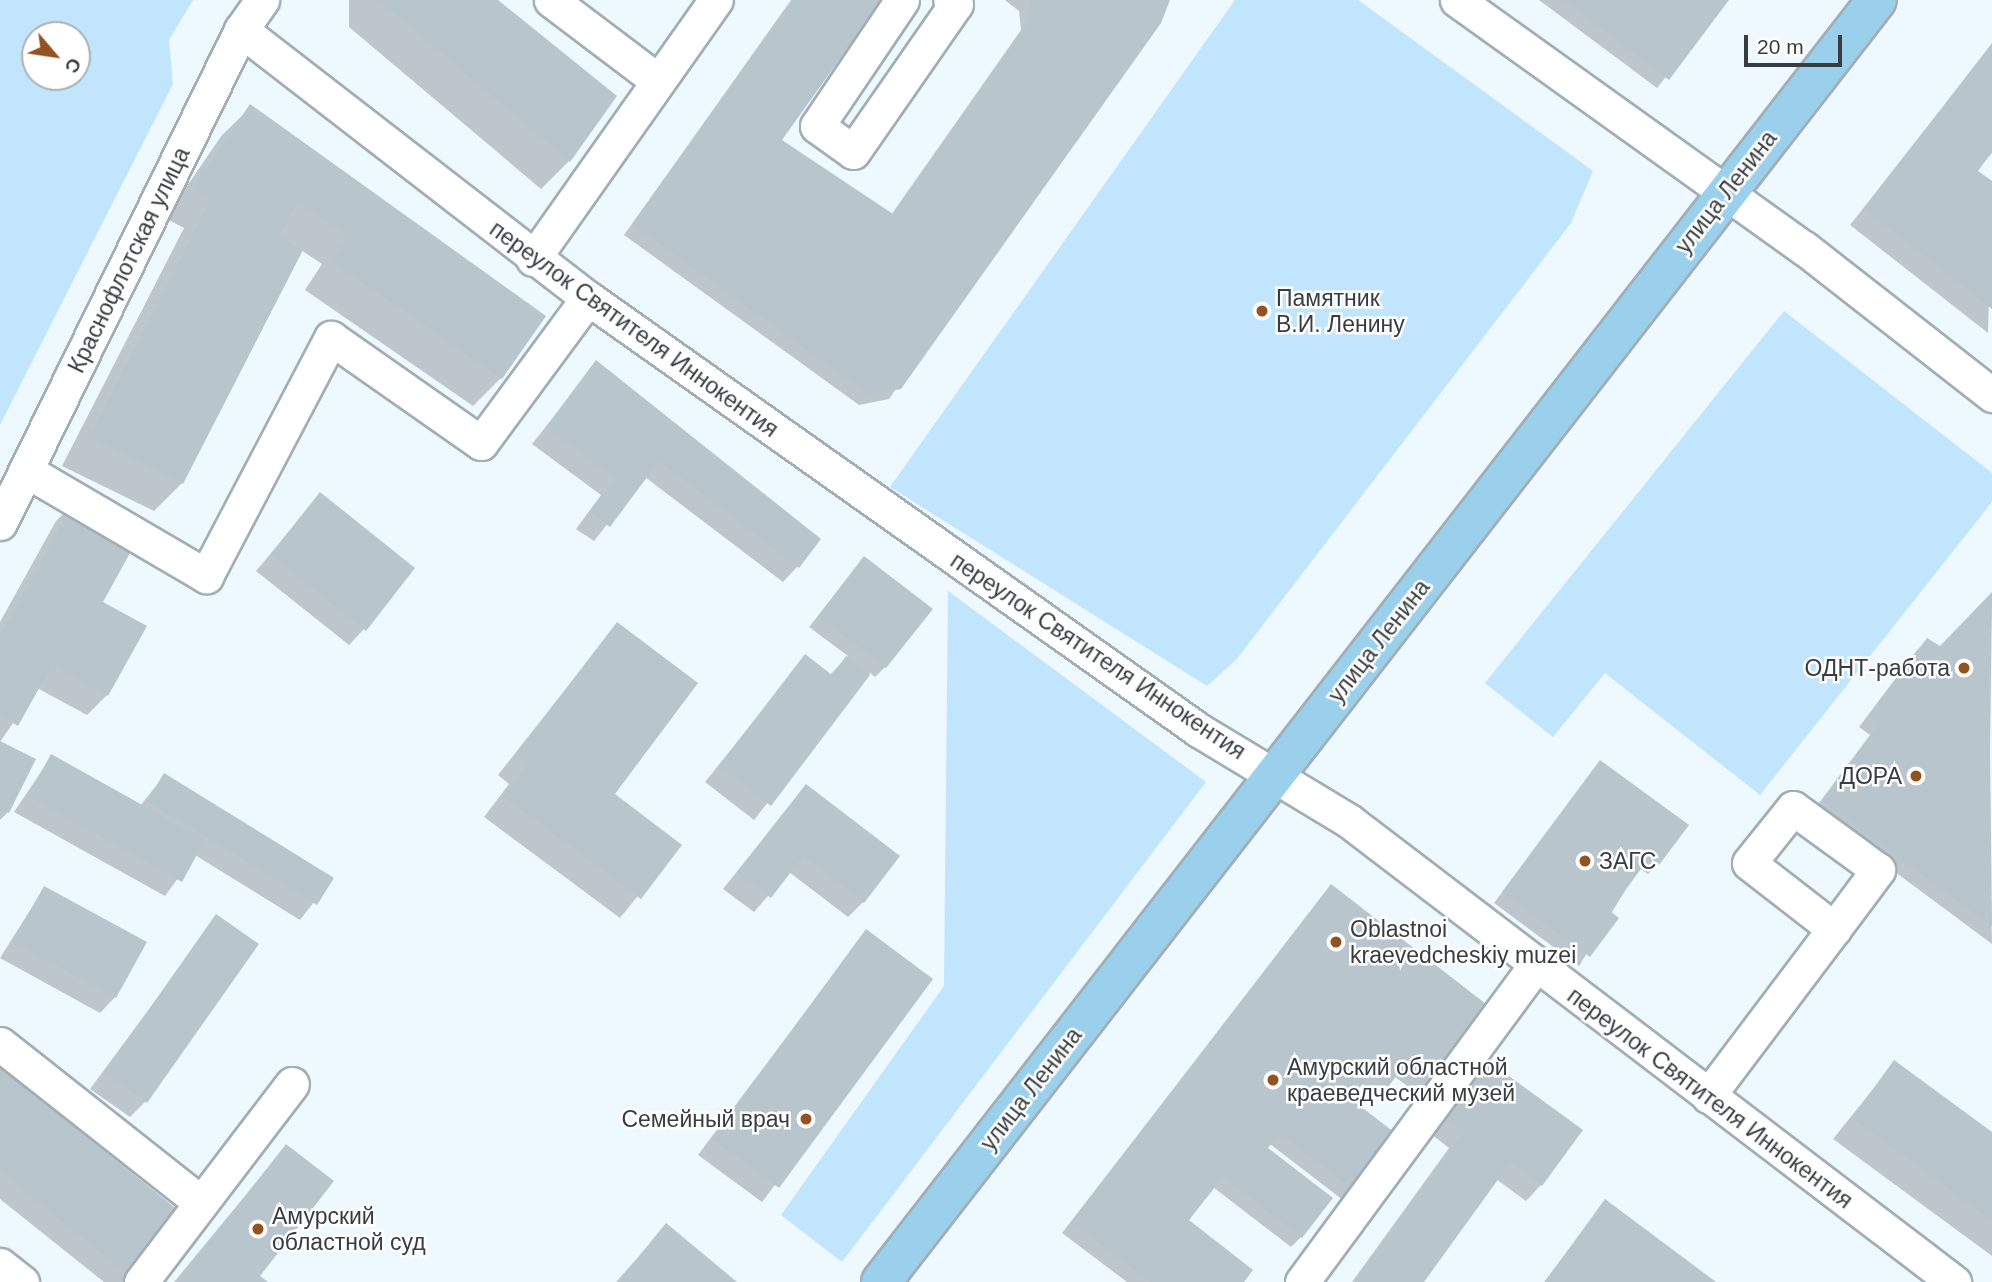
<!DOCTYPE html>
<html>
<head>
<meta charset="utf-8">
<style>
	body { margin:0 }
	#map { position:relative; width:1992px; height:1282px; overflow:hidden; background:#edf8ff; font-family:Helvetica,sans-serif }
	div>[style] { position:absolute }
	.green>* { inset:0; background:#c0e5fc }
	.shadow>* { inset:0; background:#0003 }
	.building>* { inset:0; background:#b8c5cd }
	.roads { filter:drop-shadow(2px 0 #a1aeb6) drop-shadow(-2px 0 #a1aeb6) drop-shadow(0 2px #a1aeb6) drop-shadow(0 -2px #a1aeb6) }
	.minor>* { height:33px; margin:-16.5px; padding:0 16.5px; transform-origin:16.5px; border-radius:16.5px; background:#fff }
	.major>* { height:38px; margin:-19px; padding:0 19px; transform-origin:19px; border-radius:19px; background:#9ad0ec }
	.dots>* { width:19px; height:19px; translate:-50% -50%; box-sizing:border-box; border:4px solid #fff; border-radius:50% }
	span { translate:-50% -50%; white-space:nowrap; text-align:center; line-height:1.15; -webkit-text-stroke:5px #fff; paint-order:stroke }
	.street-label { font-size:23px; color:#383d40 }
	.poi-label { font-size:23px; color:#383d40 }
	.left { translate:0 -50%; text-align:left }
	.right { translate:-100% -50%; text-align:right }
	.north { position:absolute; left:21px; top:21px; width:70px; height:70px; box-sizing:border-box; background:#fff; border:2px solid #afb1b3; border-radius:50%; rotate:119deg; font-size:19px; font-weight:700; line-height:28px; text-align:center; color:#383d40 }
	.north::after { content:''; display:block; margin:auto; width:24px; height:32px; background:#94521f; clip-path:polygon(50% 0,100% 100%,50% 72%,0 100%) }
	.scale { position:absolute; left:1744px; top:35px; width:98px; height:32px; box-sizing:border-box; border:4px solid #383d40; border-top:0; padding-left:9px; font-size:21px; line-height:24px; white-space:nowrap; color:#383d40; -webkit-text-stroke:5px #fff; paint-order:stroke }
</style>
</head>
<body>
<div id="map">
	<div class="green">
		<i style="clip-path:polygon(evenodd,0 0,193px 0,169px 40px,173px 84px,0 425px,0 0,35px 35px,77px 35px,77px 77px,35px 77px,35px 35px)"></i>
		<i style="clip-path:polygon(1235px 0,1358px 0,1593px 171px,1571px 223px,1236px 660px,1207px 686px,890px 487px)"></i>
		<i style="clip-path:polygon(1784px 311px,1992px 473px,1992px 502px,1760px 795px,1605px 673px,1553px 737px,1485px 683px)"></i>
		<i style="clip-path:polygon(948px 591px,1206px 782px,842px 1262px,781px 1215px,944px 986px)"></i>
	</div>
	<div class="shadow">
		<i style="clip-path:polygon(349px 0,495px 0,569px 161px,541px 189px,349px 27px)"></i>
		<i style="clip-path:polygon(791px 0,879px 0,780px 140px,891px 215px,1021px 30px,1019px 11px,1005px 0,1165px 0,889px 399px,859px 405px,624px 235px)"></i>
		<i style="clip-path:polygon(1539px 0,1727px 0,1657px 88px)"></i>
		<i style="clip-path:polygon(1992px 44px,1992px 153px,1976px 171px,1992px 184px,1988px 333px,1850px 225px)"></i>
		<i style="clip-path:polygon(251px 107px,501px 378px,473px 406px,305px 290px,322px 264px,301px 250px,182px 483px,154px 511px,62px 466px,184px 228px,165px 218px,222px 135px)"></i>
		<i style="clip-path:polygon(596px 363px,798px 566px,783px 582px,645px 477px,594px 541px,576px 529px,601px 495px,532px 444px)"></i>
		<i style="clip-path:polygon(320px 495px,364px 629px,349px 645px,256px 571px)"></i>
		<i style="clip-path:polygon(76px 501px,107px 695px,87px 715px,37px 688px,0 742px,0 622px,56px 521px)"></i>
		<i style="clip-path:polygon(864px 558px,885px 667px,875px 677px,870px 673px,754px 820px,705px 782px,805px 657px,829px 676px,848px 656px,809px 627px)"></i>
		<i style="clip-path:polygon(1992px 594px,1988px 751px,1992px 944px,1813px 811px,1870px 735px,1859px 727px,1917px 650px,1928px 640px,1940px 648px)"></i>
		<i style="clip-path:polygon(617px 624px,613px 794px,679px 845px,620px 918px,484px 817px,509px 784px,498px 775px)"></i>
		<i style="clip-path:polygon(0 743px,8px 812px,0 820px)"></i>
		<i style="clip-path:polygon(51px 757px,140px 806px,164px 776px,332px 879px,300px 920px,195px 855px,165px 896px,14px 812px)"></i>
		<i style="clip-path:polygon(1600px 762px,1658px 864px,1648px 874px,1639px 868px,1579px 966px,1494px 903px)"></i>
		<i style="clip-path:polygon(806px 786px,863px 902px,848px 917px,789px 872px,754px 912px,723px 889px)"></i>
		<i style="clip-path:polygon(44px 888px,115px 997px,100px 1013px,0 958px)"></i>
		<i style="clip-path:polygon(1322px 897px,1493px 1011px,1423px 1098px,1394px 1076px,1377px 1096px,1361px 1083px,1348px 1100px,1400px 1140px,1348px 1204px,1270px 1144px,1266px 1148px,1301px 1237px,1291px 1247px,1213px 1187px,1187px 1221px,1242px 1282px,1127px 1282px,1062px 1233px)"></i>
		<i style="clip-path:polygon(217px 917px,145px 1102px,130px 1117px,90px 1089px)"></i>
		<i style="clip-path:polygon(866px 931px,931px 979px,762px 1202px,698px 1155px)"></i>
		<i style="clip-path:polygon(1487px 1062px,1541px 1185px,1526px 1201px,1496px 1179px,1421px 1282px,1352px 1282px,1449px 1148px,1431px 1134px)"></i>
		<i style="clip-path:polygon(1894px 1063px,1992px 1134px,1992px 1256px,1833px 1139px)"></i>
		<i style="clip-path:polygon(0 1070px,181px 1215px,126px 1282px,104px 1282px,0 1199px)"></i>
		<i style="clip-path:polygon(286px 1146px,258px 1276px,265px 1282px,174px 1282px)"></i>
		<i style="clip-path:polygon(1605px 1201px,1713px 1282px,1544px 1282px)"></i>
		<i style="clip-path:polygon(666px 1226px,734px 1282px,616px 1282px)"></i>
	</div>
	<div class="building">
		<i style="clip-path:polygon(378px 0,498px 0,617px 96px,570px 162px)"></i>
		<i style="clip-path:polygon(794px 0,882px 0,782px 140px,893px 214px,1031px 19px,1029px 0,1170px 0,1161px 23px,901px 389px,869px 395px,632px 224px)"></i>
		<i style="clip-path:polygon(1563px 0,1729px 0,1669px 80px)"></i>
		<i style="clip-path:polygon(1992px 43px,1992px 152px,1978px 171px,1992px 181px,1992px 309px,1864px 209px)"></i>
		<i style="clip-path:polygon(250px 104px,546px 316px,502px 379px,331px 261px,349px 236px,298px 202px,279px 236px,303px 250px,183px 484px,89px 437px,211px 199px,192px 189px)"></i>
		<i style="clip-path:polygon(596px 360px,821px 539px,799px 568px,659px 461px,610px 527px,590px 512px,615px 479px,546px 427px)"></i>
		<i style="clip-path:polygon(320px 492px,415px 568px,366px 631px,270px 555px)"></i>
		<i style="clip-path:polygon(76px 499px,140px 535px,103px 602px,147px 626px,108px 696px,52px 665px,18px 726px,0 715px,0 636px)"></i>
		<i style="clip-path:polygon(864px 556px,933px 609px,886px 668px,818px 616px)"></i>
		<i style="clip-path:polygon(1992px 592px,1990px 750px,1992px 927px,1822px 800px,1879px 724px,1868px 716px,1927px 638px,1940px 646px)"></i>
		<i style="clip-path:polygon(617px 622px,698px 683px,615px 794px,682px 845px,641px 899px,503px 796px,528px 763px,516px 754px)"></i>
		<i style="clip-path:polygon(805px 654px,832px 675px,846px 656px,870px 675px,771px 806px,719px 766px)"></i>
		<i style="clip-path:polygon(0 741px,36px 759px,9px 813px,0 808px)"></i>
		<i style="clip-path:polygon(51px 754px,205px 840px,182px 882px,28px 796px)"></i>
		<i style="clip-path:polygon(1600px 760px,1689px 825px,1659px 865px,1649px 858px,1610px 911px,1619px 918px,1590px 957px,1502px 892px)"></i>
		<i style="clip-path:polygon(164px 773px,334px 878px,317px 905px,147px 801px)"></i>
		<i style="clip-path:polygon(806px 784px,900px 856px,864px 903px,803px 856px,771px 898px,737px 872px)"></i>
		<i style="clip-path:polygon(1331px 884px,1495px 1011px,1435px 1089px,1404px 1066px,1388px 1087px,1371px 1073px,1351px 1099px,1403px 1139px,1360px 1195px,1280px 1134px,1268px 1148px,1333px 1198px,1302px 1238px,1223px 1177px,1189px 1220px,1253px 1270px,1244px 1282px,1150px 1282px,1071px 1222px)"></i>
		<i style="clip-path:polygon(44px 886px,147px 942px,116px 998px,13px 942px)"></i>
		<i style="clip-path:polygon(216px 914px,259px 944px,147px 1103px,105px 1072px)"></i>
		<i style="clip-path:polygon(866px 929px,933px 979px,779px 1188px,712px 1139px)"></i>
		<i style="clip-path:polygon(1487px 1060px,1583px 1130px,1542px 1186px,1510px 1163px,1424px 1282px,1354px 1282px,1463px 1132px,1445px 1118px)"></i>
		<i style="clip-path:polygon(1894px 1060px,1992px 1132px,1992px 1221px,1852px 1118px)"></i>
		<i style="clip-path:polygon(0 1067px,184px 1215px,132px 1278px,0 1171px)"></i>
		<i style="clip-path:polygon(286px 1144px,334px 1181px,260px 1276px,268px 1282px,178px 1282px)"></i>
		<i style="clip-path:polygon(1605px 1199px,1716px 1282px,1545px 1282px)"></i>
		<i style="clip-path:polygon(666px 1223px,737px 1282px,618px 1282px)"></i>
	</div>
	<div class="roads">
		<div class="minor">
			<i style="left:551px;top:0;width:134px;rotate:37.1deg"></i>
			<i style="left:902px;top:0;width:152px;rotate:124deg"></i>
			<i style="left:817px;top:126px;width:44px;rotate:35.8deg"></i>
			<i style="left:853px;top:152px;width:180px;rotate:-55.2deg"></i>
			<i style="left:956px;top:4px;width:7px;rotate:-146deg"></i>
			<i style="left:1457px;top:0;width:427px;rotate:35.6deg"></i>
			<i style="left:1804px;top:248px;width:239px;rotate:38deg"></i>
			<i style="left:241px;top:30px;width:438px;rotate:37.7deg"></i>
			<i style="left:588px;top:298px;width:750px;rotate:35.28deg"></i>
			<i style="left:1200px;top:731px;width:174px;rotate:31.1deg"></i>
			<i style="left:1349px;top:821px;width:761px;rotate:37.31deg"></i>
			<i style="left:533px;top:259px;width:317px;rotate:-54.8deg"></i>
			<i style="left:27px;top:471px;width:208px;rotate:30.4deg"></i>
			<i style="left:206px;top:576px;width:269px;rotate:-62.3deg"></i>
			<i style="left:331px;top:338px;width:183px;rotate:35deg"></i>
			<i style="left:481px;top:443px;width:180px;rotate:-53.6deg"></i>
			<i style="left:0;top:523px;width:549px;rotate:-63.95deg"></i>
			<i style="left:241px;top:30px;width:37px;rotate:-55deg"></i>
			<i style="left:0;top:1044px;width:256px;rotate:38.3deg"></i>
			<i style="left:1708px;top:1096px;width:209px;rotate:-53deg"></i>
			<i style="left:1834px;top:929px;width:74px;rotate:-53.3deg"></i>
			<i style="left:1878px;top:870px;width:105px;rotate:-143.9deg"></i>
			<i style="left:1793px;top:808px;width:70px;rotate:128.7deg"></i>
			<i style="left:1749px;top:863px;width:108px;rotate:37.8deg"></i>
			<i style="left:0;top:1265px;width:28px;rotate:38deg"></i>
			<i style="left:141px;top:1282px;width:249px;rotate:-52.7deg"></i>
			<i style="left:1302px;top:1282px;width:391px;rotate:-53.6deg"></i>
		</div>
		<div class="major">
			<i style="left:881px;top:1282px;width:1623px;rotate:-52.16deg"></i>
		</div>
	</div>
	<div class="dots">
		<i style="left:1262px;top:311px;background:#94521f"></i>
		<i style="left:1964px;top:668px;background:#94521f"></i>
		<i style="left:1916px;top:776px;background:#94521f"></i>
		<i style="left:1585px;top:861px;background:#94521f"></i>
		<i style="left:1336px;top:942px;background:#94521f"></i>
		<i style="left:1273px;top:1080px;background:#94521f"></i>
		<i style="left:806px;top:1119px;background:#94521f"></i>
		<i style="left:258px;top:1229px;background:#94521f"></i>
	</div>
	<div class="street-label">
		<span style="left:1726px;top:192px;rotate:-52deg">улица Ленина</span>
		<span style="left:129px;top:260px;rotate:-64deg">Краснофлотская улица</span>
		<span style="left:634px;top:329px;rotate:36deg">переулок Святителя Иннокентия</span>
		<span style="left:1379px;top:641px;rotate:-52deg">улица Ленина</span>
		<span style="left:1098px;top:656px;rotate:34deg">переулок Святителя Иннокентия</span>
		<span style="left:1031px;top:1089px;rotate:-52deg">улица Ленина</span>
		<span style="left:1710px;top:1098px;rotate:37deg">переулок Святителя Иннокентия</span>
	</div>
	<div class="poi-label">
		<span class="left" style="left:1276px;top:311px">Памятник<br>В.И. Ленину</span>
		<span class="right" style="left:1950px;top:668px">ОДНТ-работа</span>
		<span class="right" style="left:1902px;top:776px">ДОРА</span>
		<span class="left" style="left:1599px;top:861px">ЗАГС</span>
		<span class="left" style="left:1350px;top:942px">Oblastnoi<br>kraevedcheskiy muzei</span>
		<span class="left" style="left:1287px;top:1080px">Амурский областной<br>краеведческий музей</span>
		<span class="right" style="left:790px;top:1119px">Семейный врач</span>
		<span class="left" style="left:272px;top:1229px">Амурский<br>областной суд</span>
	</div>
	<div class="north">С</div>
	<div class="scale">20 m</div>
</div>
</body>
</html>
